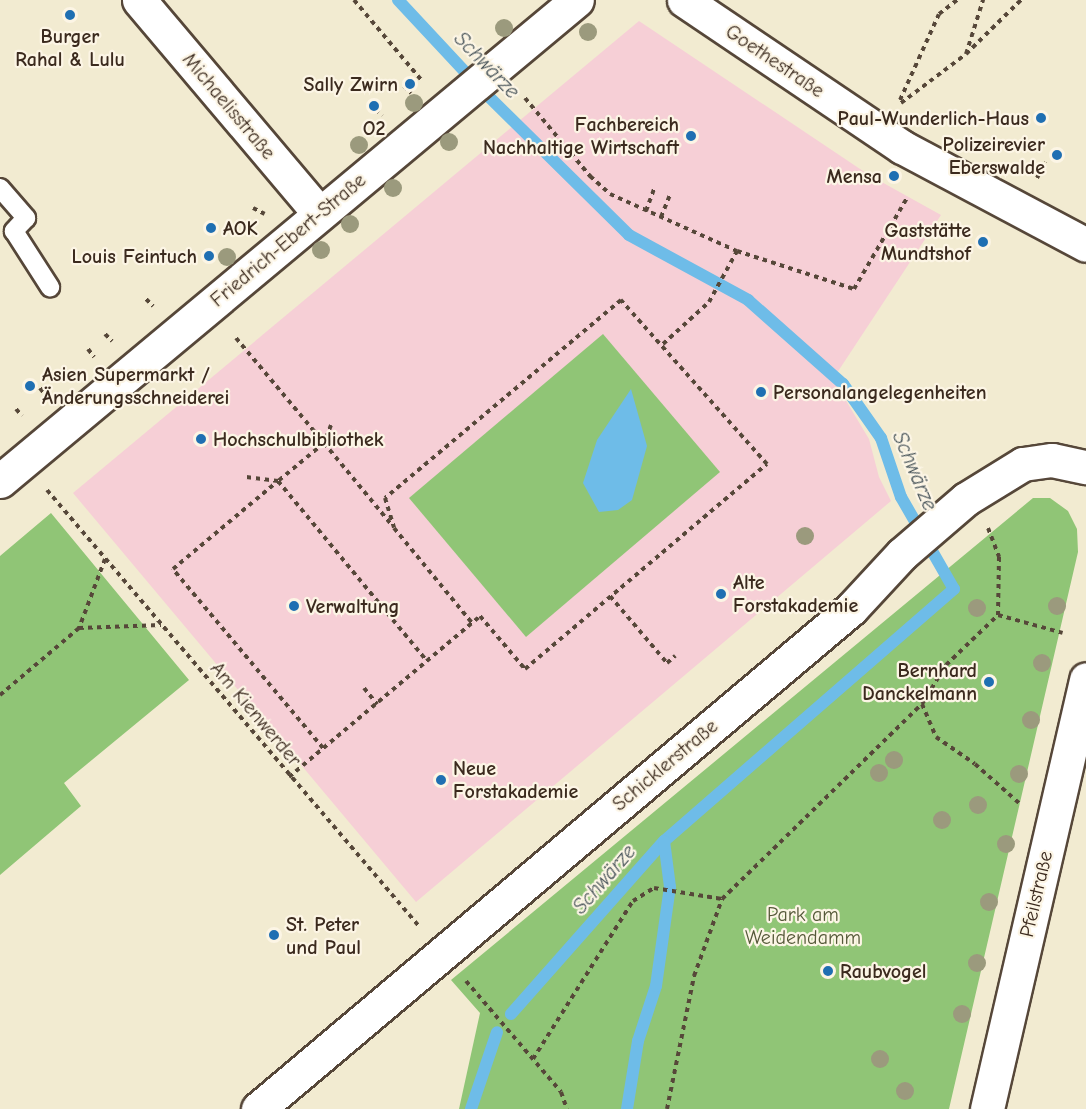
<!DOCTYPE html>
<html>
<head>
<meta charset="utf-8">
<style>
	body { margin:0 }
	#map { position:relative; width:1086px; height:1109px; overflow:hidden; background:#f2ebd1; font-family:"Comic Neue",sans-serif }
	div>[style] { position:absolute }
	.built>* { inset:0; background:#f6cfd6 }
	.green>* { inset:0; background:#90c576 }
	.water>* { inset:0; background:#6ebce8 }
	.stream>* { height:12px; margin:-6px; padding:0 6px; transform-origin:6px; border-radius:6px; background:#6ebce8 }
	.path>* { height:4px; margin-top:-2px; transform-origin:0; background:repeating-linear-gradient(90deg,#564739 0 4.5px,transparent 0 9px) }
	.roads { filter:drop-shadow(2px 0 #564739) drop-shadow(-2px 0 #564739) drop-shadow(0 2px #564739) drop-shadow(0 -2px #564739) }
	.lane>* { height:18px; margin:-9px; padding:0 9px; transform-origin:9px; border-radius:9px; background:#fff }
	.street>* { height:33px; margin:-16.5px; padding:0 16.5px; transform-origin:16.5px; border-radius:16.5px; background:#fff }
	.trees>* { width:18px; height:18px; margin:-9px; border-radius:50%; background:#9b9a7d }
	.dots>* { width:16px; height:16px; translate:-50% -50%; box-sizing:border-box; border:3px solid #fcf5e5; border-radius:50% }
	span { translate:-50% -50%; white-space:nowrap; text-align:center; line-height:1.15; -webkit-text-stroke:4.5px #fcf5e5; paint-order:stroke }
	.poi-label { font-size:20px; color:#3b2a1e; font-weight:700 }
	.right { translate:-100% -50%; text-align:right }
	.left { translate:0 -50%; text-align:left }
	.street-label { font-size:20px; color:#3b2a1e }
	.park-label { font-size:20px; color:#545838 }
	.water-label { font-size:21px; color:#4a565b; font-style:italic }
</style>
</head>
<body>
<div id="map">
	<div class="built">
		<i style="clip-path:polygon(639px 21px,869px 175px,941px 215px,833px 379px,869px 439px,879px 477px,891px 501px,416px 902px,73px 493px)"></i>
	</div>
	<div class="green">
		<i style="clip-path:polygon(603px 334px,720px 472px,526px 637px,409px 498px)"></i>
		<i style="clip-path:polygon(1033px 498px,1050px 498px,1068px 511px,1077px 529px,1078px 552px,949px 1109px,459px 1109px,480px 1013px,451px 980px)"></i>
		<i style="clip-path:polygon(51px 513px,189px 680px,64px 783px,81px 806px,0 875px,0 556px)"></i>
	</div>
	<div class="water">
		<i style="clip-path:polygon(631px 389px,647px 446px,632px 500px,618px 510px,599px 512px,583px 483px,597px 440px)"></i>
	</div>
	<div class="stream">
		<i style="left:398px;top:0;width:120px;rotate:47deg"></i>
		<i style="left:480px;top:88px;width:209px;rotate:44.6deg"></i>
		<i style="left:629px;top:235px;width:136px;rotate:28.6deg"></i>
		<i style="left:748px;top:300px;width:127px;rotate:41.5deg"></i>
		<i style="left:843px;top:384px;width:66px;rotate:54.9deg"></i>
		<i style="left:881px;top:438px;width:62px;rotate:71.3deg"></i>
		<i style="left:901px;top:497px;width:106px;rotate:60.1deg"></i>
		<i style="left:954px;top:589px;width:384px;rotate:139deg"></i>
		<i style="left:664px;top:841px;width:231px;rotate:131.5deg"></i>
		<i style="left:471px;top:1109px;width:81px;rotate:-71.3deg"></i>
		<i style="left:627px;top:1109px;width:69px;rotate:-80.8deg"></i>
		<i style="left:638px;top:1041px;width:58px;rotate:-71.9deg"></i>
		<i style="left:656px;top:986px;width:100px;rotate:-82deg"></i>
		<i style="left:670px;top:887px;width:46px;rotate:-97.4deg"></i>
	</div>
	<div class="path">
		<i style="left:354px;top:0;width:107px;rotate:49.9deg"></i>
		<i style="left:966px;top:54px;width:57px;rotate:-72.5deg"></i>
		<i style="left:404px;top:86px;width:10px;rotate:45deg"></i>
		<i style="left:525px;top:98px;width:102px;rotate:50.2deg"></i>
		<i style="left:590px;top:176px;width:27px;rotate:42deg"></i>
		<i style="left:610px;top:194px;width:139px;rotate:24.2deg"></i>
		<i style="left:737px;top:251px;width:123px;rotate:18deg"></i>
		<i style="left:854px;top:289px;width:105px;rotate:-59.8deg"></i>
		<i style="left:900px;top:100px;width:94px;rotate:-65.6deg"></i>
		<i style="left:939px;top:14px;width:23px;rotate:-38deg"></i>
		<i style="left:901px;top:103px;width:81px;rotate:-37deg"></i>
		<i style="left:966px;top:54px;width:77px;rotate:-44.5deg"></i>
		<i style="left:376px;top:109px;width:9px;rotate:49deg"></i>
		<i style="left:1037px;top:178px;width:18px;rotate:-63deg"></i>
		<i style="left:253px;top:208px;width:13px;rotate:27deg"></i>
		<i style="left:646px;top:211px;width:23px;rotate:-70deg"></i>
		<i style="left:661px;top:217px;width:24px;rotate:-68deg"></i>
		<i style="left:146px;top:299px;width:10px;rotate:45deg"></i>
		<i style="left:105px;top:334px;width:10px;rotate:45deg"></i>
		<i style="left:236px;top:338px;width:137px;rotate:50deg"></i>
		<i style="left:324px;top:443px;width:60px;rotate:140.4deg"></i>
		<i style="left:278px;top:481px;width:34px;rotate:-173deg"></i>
		<i style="left:663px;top:344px;width:62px;rotate:-42.4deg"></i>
		<i style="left:709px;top:302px;width:58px;rotate:-61.2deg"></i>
		<i style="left:88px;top:349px;width:10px;rotate:53deg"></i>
		<i style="left:40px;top:388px;width:10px;rotate:53deg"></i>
		<i style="left:16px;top:409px;width:9px;rotate:49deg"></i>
		<i style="left:331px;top:425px;width:19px;rotate:111deg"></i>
		<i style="left:324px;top:443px;width:105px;rotate:50.4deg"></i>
		<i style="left:47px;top:490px;width:572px;rotate:49.54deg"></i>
		<i style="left:988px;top:528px;width:31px;rotate:69deg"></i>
		<i style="left:999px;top:557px;width:58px;rotate:91deg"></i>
		<i style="left:998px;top:615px;width:67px;rotate:15.5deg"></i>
		<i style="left:105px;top:559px;width:74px;rotate:110.6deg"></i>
		<i style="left:79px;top:628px;width:82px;rotate:-2.1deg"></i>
		<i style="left:610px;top:596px;width:88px;rotate:49.6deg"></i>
		<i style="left:667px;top:663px;width:11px;rotate:-41deg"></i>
		<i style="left:364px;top:688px;width:21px;rotate:51deg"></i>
		<i style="left:0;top:695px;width:104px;rotate:-40.3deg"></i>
		<i style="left:922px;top:704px;width:36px;rotate:67deg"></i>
		<i style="left:936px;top:737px;width:47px;rotate:34.7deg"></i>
		<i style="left:975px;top:764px;width:60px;rotate:41.6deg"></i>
		<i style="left:323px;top:748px;width:234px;rotate:-130deg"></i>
		<i style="left:173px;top:569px;width:137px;rotate:-40deg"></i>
		<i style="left:278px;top:481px;width:234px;rotate:50.4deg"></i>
		<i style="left:289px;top:777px;width:250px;rotate:-40.1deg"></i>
		<i style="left:480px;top:616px;width:70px;rotate:49.7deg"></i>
		<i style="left:525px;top:669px;width:317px;rotate:-40.3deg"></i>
		<i style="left:767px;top:464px;width:220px;rotate:-131.7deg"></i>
		<i style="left:621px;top:300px;width:308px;rotate:140deg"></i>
		<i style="left:385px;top:498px;width:31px;rotate:73deg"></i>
		<i style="left:394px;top:528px;width:123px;rotate:50.6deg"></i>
		<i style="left:466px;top:981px;width:146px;rotate:49.4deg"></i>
		<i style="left:561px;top:1092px;width:18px;rotate:71deg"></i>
		<i style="left:533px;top:1059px;width:187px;rotate:-57.7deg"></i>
		<i style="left:633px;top:901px;width:25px;rotate:-32deg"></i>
		<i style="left:654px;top:888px;width:69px;rotate:9.2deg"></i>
		<i style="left:667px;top:1109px;width:136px;rotate:-78.5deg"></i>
		<i style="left:694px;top:976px;width:82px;rotate:-70deg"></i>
		<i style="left:722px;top:899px;width:279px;rotate:-44.3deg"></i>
		<i style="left:922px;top:704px;width:46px;rotate:-58.4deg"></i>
		<i style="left:946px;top:665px;width:72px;rotate:-43.9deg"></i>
	</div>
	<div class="roads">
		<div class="lane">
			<i style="left:0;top:188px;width:40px;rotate:49deg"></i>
			<i style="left:26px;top:218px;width:18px;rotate:133deg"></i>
			<i style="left:14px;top:231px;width:67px;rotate:57.3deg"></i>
		</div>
		<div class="street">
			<i style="left:139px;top:0;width:279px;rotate:49.8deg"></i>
			<i style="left:684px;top:0;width:263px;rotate:34deg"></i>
			<i style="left:902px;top:147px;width:208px;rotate:28deg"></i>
			<i style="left:0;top:481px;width:751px;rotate:-39.82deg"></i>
			<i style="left:258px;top:1109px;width:776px;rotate:-40.14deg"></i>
			<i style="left:851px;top:609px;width:75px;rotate:-47.2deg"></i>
			<i style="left:902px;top:554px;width:84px;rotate:-40.7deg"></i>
			<i style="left:966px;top:499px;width:67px;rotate:-31.6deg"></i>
			<i style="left:1023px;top:464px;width:29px;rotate:-8deg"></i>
			<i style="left:1052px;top:460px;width:35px;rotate:12deg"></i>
			<i style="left:987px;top:1109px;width:441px;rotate:-77deg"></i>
		</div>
	</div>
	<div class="trees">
		<i style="left:504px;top:28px"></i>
		<i style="left:588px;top:32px"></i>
		<i style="left:414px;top:103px"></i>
		<i style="left:449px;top:142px"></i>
		<i style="left:359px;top:145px"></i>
		<i style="left:393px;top:188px"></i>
		<i style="left:350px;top:224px"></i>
		<i style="left:321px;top:250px"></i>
		<i style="left:227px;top:257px"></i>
		<i style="left:805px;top:536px"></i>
		<i style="left:1057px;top:606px"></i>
		<i style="left:977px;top:608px"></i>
		<i style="left:1042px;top:663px"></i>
		<i style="left:1031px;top:720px"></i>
		<i style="left:894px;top:760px"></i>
		<i style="left:879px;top:773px"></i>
		<i style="left:1019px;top:774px"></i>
		<i style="left:978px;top:805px"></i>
		<i style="left:942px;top:820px"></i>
		<i style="left:1006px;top:844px"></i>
		<i style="left:989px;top:902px"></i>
		<i style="left:977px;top:963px"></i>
		<i style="left:962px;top:1014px"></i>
		<i style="left:880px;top:1059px"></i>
		<i style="left:905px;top:1091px"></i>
	</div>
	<div class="dots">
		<i style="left:70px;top:15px;background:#1f6fb2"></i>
		<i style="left:410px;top:84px;background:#1f6fb2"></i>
		<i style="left:374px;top:106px;background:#1f6fb2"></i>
		<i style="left:1041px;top:118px;background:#1f6fb2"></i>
		<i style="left:691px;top:136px;background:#1f6fb2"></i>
		<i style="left:1057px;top:155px;background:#1f6fb2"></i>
		<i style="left:894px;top:176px;background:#1f6fb2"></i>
		<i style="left:211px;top:228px;background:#1f6fb2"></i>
		<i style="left:983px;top:242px;background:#1f6fb2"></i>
		<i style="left:209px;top:256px;background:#1f6fb2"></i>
		<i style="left:30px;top:386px;background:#1f6fb2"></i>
		<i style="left:761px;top:392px;background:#1f6fb2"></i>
		<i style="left:201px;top:439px;background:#1f6fb2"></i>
		<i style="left:721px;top:594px;background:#1f6fb2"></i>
		<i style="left:294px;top:606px;background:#1f6fb2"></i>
		<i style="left:989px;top:682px;background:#1f6fb2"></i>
		<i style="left:441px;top:780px;background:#1f6fb2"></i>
		<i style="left:274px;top:935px;background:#1f6fb2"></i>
		<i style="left:828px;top:971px;background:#1f6fb2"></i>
	</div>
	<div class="poi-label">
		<span style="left:70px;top:48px">Burger<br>Rahal &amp; Lulu</span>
		<span class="right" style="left:398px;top:84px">Sally Zwirn</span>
		<span class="right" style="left:1029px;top:118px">Paul-Wunderlich-Haus</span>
		<span class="right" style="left:679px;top:136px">Fachbereich<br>Nachhaltige Wirtschaft</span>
		<span style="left:374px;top:128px">O2</span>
		<span class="right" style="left:1045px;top:156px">Polizeirevier<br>Eberswalde</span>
		<span class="right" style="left:882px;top:176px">Mensa</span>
		<span class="left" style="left:223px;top:228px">AOK</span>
		<span class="right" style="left:971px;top:242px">Gaststätte<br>Mundtshof</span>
		<span class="right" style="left:197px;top:256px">Louis Feintuch</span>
		<span class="left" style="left:42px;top:386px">Asien Supermarkt /<br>Änderungsschneiderei</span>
		<span class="left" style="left:773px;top:392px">Personalangelegenheiten</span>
		<span class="left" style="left:213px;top:439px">Hochschulbibliothek</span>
		<span class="left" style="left:733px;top:594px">Alte<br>Forstakademie</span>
		<span class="left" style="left:306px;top:606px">Verwaltung</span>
		<span class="right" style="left:977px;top:682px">Bernhard<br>Danckelmann</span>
		<span class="left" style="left:453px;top:780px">Neue<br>Forstakademie</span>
		<span class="left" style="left:286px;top:936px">St. Peter<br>und Paul</span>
		<span class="left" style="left:840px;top:971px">Raubvogel</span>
	</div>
	<div class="street-label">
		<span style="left:775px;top:61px;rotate:34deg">Goethestraße</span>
		<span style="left:229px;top:106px;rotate:50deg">Michaelisstraße</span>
		<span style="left:288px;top:240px;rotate:-40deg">Friedrich-Ebert-Straße</span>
		<span style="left:256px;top:714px;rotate:50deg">Am Kienwerder</span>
		<span style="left:665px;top:765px;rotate:-40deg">Schicklerstraße</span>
		<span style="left:1036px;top:894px;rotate:-77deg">Pfeilstraße</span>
	</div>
	<div class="park-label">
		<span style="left:803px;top:926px">Park am<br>Weidendamm</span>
	</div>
	<div class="water-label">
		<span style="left:487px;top:65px;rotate:46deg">Schwärze</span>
		<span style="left:915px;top:471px;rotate:67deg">Schwärze</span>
		<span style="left:604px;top:879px;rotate:-49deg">Schwärze</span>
	</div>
</div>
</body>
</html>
